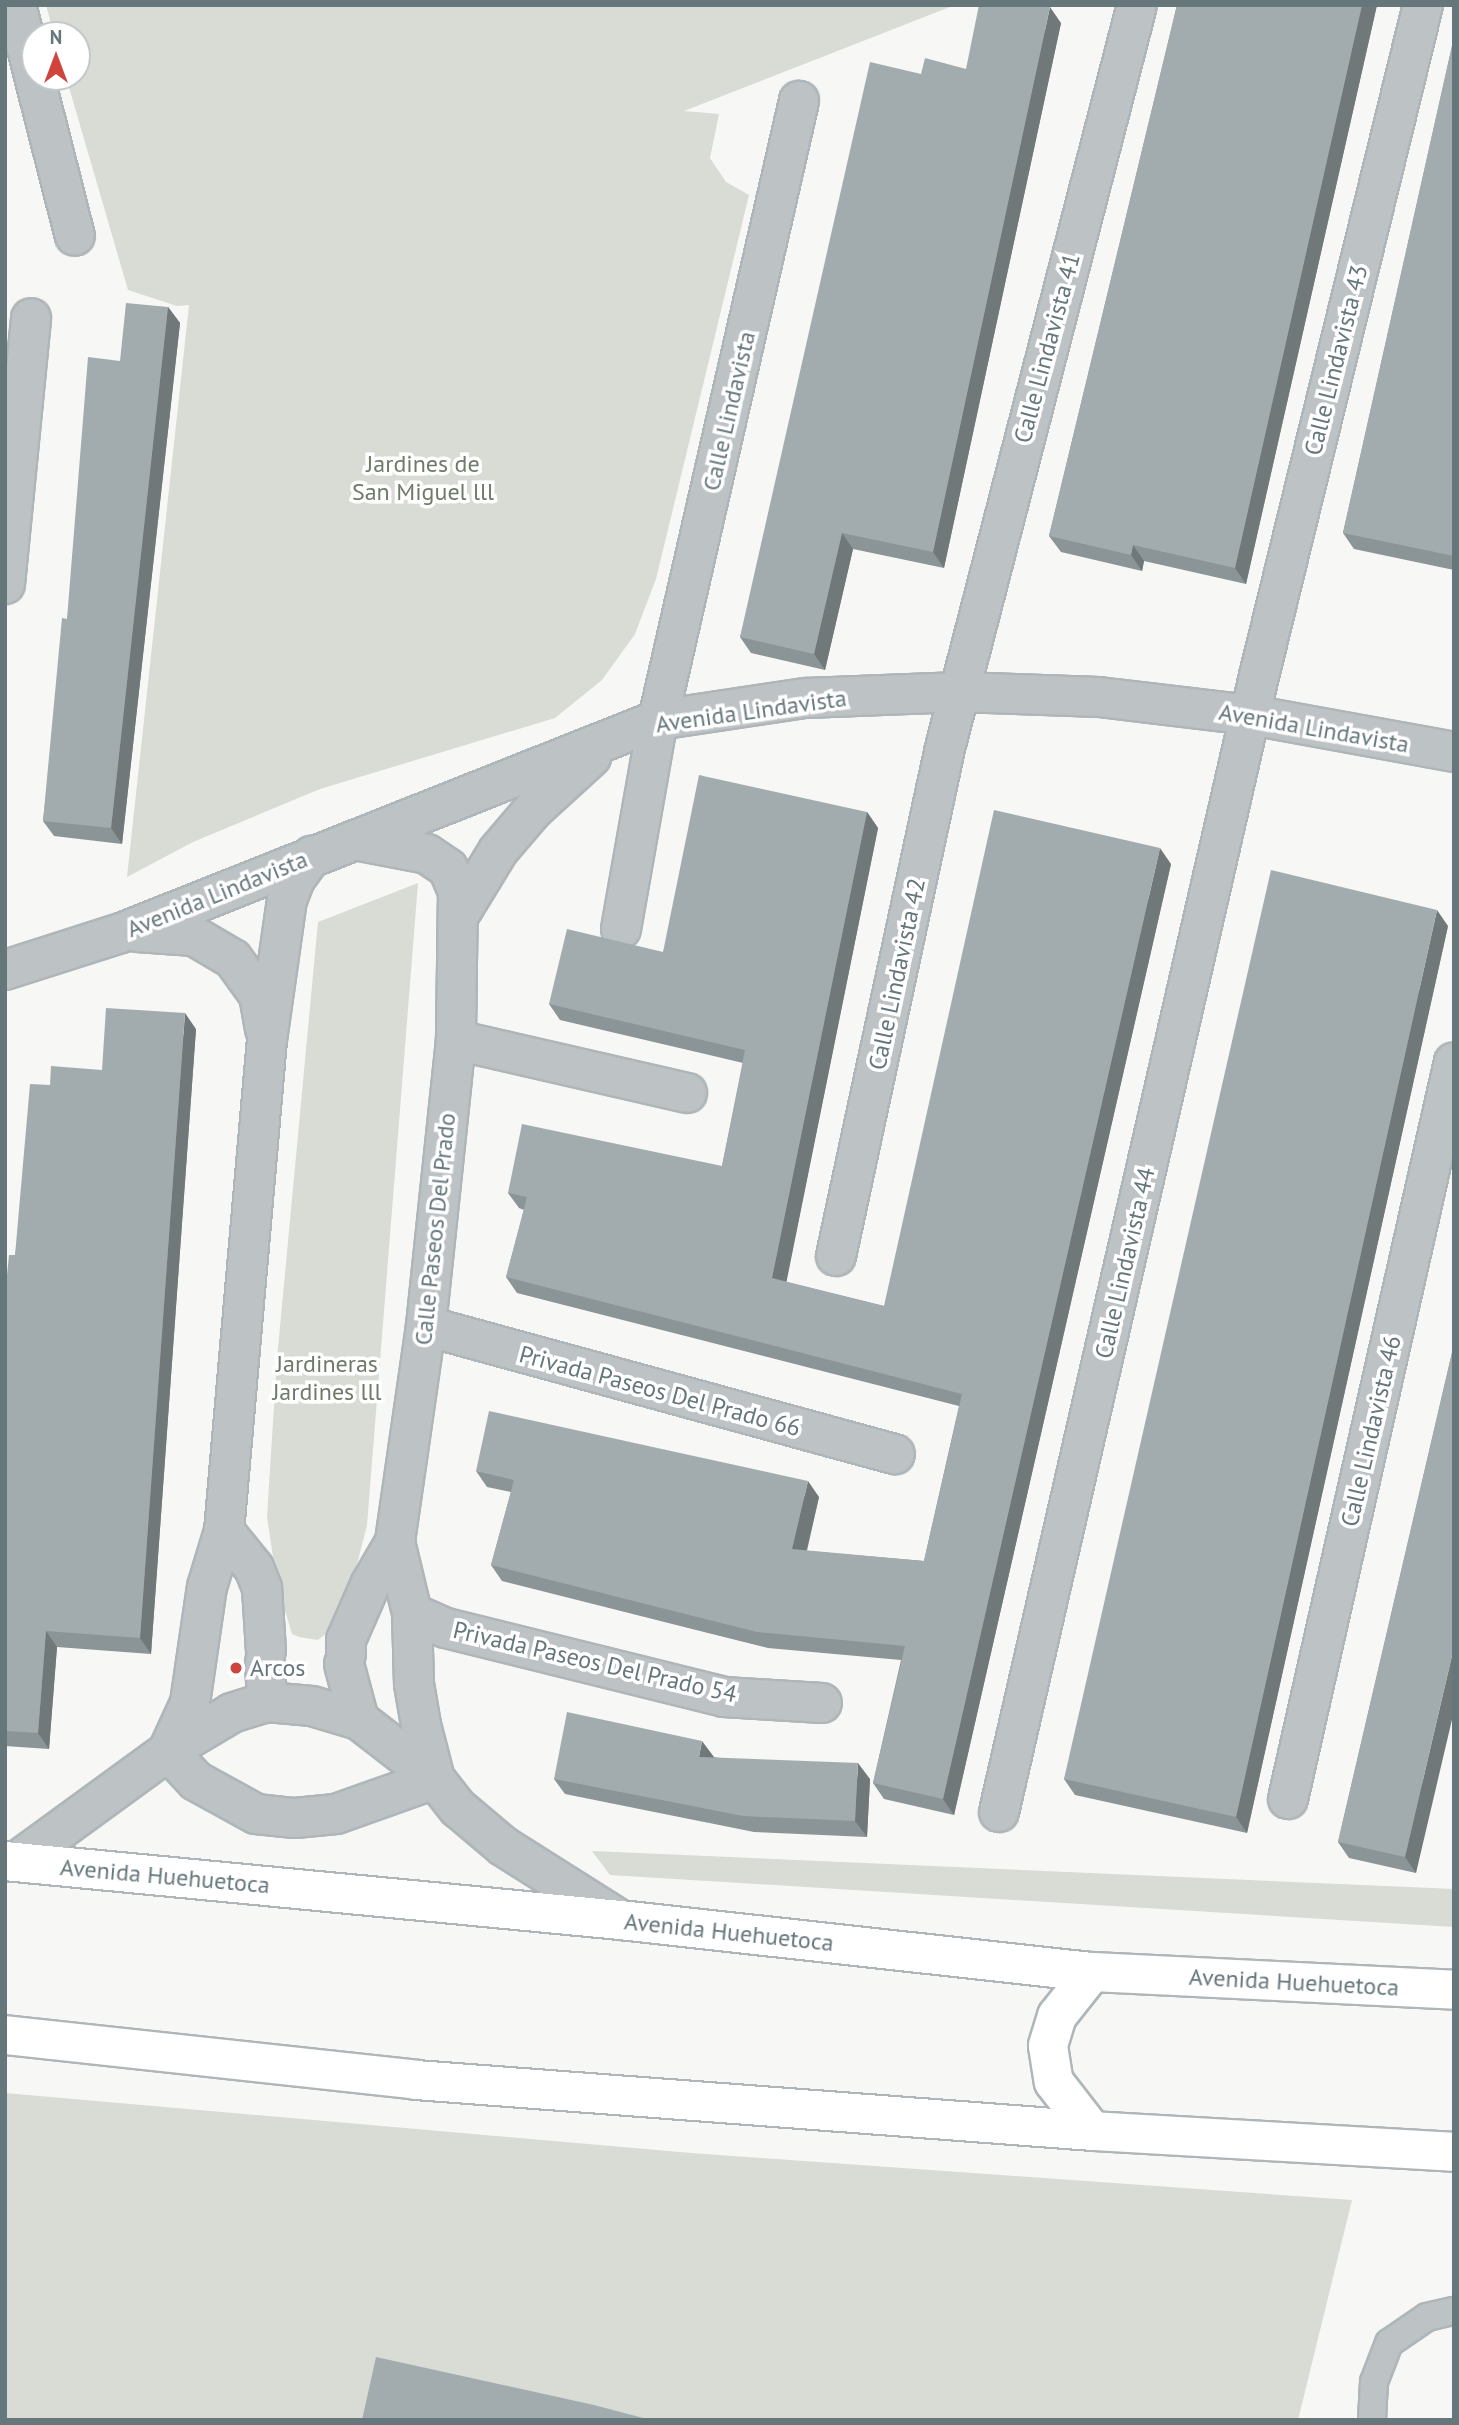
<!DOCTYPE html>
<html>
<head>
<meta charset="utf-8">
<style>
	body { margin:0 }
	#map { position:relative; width:1459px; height:2425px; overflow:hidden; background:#f7f7f5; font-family:"PT Sans",sans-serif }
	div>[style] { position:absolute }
	.green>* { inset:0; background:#d8dcd5 }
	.roads { filter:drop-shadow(2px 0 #afb6b9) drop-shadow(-2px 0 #afb6b9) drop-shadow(0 2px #afb6b9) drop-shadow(0 -2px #afb6b9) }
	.service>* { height:26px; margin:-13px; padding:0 13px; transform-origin:13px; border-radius:13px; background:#bdc2c4 }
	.minor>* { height:38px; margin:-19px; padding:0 19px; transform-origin:19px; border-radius:19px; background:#bdc2c4 }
	.secondary>* { height:38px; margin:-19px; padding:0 19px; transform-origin:19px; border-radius:19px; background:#fff }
	.wall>* { inset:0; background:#8b9496 }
	.shaded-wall>* { inset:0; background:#71787a }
	.building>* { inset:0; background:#a2acaf }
	.dots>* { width:19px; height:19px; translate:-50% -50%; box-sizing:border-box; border:4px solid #fff; border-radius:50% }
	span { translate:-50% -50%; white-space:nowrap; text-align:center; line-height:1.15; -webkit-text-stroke:7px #fff; paint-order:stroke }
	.street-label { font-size:24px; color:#66777c }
	.park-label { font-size:24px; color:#6f7a68 }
	.poi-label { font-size:24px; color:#66777c }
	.left { translate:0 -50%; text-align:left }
	.frame { position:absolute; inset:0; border:7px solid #66777c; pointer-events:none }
	.north { position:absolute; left:21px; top:21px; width:70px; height:70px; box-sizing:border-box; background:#fff; border:2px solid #c2c9cb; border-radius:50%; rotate:0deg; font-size:19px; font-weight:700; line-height:28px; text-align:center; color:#66777c }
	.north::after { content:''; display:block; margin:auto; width:24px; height:32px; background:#cf453d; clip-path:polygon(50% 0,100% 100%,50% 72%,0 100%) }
</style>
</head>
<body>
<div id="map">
	<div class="green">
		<i style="clip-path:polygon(46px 5px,955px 5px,684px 111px,719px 114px,710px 158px,726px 182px,749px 195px,656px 579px,635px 634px,602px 680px,555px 718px,320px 789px,193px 842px,127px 877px,189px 305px,177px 306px,128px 290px,66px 77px,77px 77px,77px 35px,54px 35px)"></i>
		<i style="clip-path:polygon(418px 883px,367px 1525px,355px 1572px,332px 1629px,318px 1640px,299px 1637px,292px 1634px,277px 1583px,267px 1517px,277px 1359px,318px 922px)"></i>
		<i style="clip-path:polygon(592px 1851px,1454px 1889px,1454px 1927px,610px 1875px)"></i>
		<i style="clip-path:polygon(5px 2093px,691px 2153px,1352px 2200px,1298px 2420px,5px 2420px)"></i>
	</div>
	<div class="roads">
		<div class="service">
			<i style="left:1372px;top:2420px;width:38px;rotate:-87deg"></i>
			<i style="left:1374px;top:2382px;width:42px;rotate:-69deg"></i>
			<i style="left:1389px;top:2343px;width:46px;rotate:-34.4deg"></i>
			<i style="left:1427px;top:2317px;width:28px;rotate:-13deg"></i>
		</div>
		<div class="minor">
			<i style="left:16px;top:5px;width:238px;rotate:75.7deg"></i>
			<i style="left:5px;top:584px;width:267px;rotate:-84.4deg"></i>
			<i style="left:355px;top:840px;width:73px;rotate:11deg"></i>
			<i style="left:427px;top:854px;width:25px;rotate:34deg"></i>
			<i style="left:448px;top:868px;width:25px;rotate:67deg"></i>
			<i style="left:458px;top:891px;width:149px;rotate:90.8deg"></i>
			<i style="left:456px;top:1040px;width:288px;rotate:96deg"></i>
			<i style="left:426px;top:1326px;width:218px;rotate:98.2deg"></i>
			<i style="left:395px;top:1542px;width:73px;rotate:76.5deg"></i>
			<i style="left:412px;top:1613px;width:71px;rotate:88.4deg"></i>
			<i style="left:414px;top:1684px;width:42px;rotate:80.3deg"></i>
			<i style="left:421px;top:1725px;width:56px;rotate:75.5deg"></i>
			<i style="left:435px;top:1779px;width:37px;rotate:52deg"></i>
			<i style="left:458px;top:1808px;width:59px;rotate:40.2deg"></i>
			<i style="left:503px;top:1846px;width:138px;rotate:32.3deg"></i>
			<i style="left:459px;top:915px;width:75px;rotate:-58.6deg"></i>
			<i style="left:498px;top:851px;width:54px;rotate:-49.5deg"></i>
			<i style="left:533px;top:810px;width:79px;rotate:-42.4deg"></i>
			<i style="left:621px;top:929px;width:212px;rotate:-80deg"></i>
			<i style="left:658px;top:720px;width:635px;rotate:-77.17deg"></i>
			<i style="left:137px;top:932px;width:57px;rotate:4deg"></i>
			<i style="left:194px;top:936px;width:45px;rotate:30.5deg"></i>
			<i style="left:233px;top:959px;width:44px;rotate:54.2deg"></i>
			<i style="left:259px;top:995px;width:35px;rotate:80deg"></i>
			<i style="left:5px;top:970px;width:122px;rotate:-17.7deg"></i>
			<i style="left:121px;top:933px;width:578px;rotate:-21.64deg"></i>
			<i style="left:658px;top:720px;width:150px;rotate:-8.5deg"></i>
			<i style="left:806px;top:698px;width:154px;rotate:-2.2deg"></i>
			<i style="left:960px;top:692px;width:139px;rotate:2.1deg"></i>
			<i style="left:1099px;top:697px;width:153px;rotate:6.8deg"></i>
			<i style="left:1251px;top:715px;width:206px;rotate:10.3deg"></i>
			<i style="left:456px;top:1040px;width:237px;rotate:12.9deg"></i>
			<i style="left:836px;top:1256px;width:520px;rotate:-77.89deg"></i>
			<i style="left:945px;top:748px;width:767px;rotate:-75.51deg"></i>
			<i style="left:426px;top:1326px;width:486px;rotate:15.3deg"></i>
			<i style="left:224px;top:1531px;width:48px;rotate:51deg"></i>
			<i style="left:254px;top:1568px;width:22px;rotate:68deg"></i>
			<i style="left:262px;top:1588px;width:63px;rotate:86.4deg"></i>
			<i style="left:412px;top:1613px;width:37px;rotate:24deg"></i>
			<i style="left:446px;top:1628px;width:286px;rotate:13.9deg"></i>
			<i style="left:724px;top:1697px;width:98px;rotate:3.5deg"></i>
			<i style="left:346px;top:1654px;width:14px;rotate:-90deg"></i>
			<i style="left:346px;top:1640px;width:60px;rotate:-66.4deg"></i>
			<i style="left:370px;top:1585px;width:50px;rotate:-59.8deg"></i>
			<i style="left:265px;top:1662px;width:40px;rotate:87.1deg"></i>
			<i style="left:267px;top:1702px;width:37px;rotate:163deg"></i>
			<i style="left:232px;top:1713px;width:74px;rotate:149.3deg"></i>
			<i style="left:168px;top:1751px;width:41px;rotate:47deg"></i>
			<i style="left:196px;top:1781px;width:68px;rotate:28.8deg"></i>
			<i style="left:256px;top:1814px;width:39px;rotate:6deg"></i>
			<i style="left:295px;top:1818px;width:41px;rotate:-5.6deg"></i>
			<i style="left:336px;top:1814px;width:105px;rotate:-19.5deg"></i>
			<i style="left:344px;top:1664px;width:58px;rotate:75deg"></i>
			<i style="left:359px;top:1720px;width:96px;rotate:37.8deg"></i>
			<i style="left:267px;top:1702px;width:45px;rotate:5.1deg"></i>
			<i style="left:312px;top:1706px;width:49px;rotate:16.6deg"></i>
			<i style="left:1288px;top:1799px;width:755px;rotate:-77.31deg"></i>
			<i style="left:999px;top:1812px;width:1165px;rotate:-77.11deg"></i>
			<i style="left:1259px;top:676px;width:691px;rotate:-76.27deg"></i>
			<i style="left:16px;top:1862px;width:188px;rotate:-36.1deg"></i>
			<i style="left:168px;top:1751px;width:53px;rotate:-65.4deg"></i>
			<i style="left:190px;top:1703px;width:117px;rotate:-81.7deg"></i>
			<i style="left:207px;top:1587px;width:59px;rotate:-73.1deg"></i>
			<i style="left:224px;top:1531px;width:493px;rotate:-85deg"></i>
			<i style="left:267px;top:1040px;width:141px;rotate:-81.9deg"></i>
			<i style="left:287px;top:900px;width:22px;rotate:-69deg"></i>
			<i style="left:295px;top:879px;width:29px;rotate:-54deg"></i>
		</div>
		<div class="secondary">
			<i style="left:5px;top:1861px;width:618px;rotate:5.48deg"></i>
			<i style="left:620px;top:1920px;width:475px;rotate:6.3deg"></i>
			<i style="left:1092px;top:1972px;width:362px;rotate:2.8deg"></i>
			<i style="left:1092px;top:1972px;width:56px;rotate:128.5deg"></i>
			<i style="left:1057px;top:2016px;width:31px;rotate:107deg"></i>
			<i style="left:1048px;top:2046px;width:36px;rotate:81deg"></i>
			<i style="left:1054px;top:2082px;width:62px;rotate:52.2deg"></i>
			<i style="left:5px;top:2035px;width:413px;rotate:6.2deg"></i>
			<i style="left:416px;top:2080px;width:678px;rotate:4.31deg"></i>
			<i style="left:1092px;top:2131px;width:363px;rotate:3.3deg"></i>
		</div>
	</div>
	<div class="wall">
		<i style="clip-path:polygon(1177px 5px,1377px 5px,1246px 584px,1144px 561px,1142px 571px,1061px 552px,1049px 536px)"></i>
		<i style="clip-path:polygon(1061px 23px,944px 568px,853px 549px,825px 670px,751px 653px,740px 637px,921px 74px,966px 69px)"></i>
		<i style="clip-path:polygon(1454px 37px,1454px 570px,1354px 549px,1343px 533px)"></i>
		<i style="clip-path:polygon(168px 307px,180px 323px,122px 844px,54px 836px,43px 821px,67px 619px,120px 361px)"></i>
		<i style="clip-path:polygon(867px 812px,878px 828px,786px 1282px,884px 1306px,1171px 864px,954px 1815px,884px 1799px,873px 1783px,901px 1660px,768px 1648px,502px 1581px,491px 1565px,511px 1492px,487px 1487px,476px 1471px,819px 1497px,807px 1551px,924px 1561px,959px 1406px,517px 1293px,506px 1277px,524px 1210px,519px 1208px,508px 1193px,722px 1166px,743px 1063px,560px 1020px,549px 1004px,663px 952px)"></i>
		<i style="clip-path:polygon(1448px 926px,1247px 1833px,1075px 1795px,1064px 1779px)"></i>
		<i style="clip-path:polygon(196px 1029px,151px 1654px,57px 1647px,49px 1749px,5px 1746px,5px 1295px,15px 1255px,50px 1085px,102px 1070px)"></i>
		<i style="clip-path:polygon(1454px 1344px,1416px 1873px,1349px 1858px,1338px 1842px)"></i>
		<i style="clip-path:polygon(713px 1757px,870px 1779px,867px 1837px,754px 1832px,565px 1794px,554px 1779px)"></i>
	</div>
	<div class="shaded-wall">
		<i style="clip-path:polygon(1362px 5px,1377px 5px,1246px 584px,1235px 568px)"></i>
		<i style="clip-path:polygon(1050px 7px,1061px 23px,944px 568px,933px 552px)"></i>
		<i style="clip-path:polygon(168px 307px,180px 323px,122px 844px,111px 828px)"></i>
		<i style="clip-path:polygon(842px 533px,853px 549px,825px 670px,814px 654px)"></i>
		<i style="clip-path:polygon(1133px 545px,1144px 561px,1142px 571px,1131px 555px)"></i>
		<i style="clip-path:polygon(867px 812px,878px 828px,784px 1294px,772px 1278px)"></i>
		<i style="clip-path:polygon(1160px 848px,1171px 864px,954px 1815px,943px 1799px)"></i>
		<i style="clip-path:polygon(1437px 910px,1448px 926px,1247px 1833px,1236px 1817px)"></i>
		<i style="clip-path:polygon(185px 1013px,196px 1029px,151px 1654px,140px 1638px)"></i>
		<i style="clip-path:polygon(808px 1481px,819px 1497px,803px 1565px,792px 1549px)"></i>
		<i style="clip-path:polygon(46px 1631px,57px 1647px,49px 1749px,38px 1733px)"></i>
		<i style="clip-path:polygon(1454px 1647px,1454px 1711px,1416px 1873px,1405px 1857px)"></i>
		<i style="clip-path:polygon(702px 1741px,714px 1757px,710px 1773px,699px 1757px)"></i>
		<i style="clip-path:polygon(858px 1763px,870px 1779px,867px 1837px,855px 1821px)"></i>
	</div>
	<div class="building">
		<i style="clip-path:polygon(979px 5px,1040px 5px,1050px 7px,933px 552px,842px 533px,814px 654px,740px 637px,870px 62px,921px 74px,925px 58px,966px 69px)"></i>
		<i style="clip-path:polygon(1177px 5px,1362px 5px,1235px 568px,1133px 545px,1131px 555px,1049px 536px)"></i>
		<i style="clip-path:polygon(1454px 37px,1454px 556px,1343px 533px)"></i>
		<i style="clip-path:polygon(126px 303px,168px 307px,111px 828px,43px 821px,62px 618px,67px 619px,88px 357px,120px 361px)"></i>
		<i style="clip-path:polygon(699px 775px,867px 812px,772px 1278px,884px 1306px,994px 810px,1160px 848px,943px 1799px,873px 1783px,905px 1646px,757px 1632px,491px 1565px,514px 1480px,476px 1471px,489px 1411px,808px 1481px,792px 1549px,924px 1561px,962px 1394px,506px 1277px,527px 1197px,508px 1193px,522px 1124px,722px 1166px,745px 1050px,549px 1004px,567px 929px,663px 952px)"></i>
		<i style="clip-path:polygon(1271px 870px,1437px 910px,1236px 1817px,1064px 1779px)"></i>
		<i style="clip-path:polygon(106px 1008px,185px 1013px,140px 1638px,46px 1631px,38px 1733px,5px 1731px,5px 1295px,9px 1255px,15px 1255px,30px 1084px,50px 1085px,51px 1066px,102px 1070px)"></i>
		<i style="clip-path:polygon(1454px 1344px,1454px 1647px,1405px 1857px,1338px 1842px)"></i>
		<i style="clip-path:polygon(567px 1712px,702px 1741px,699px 1757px,858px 1763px,855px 1821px,743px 1816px,554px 1779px)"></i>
		<i style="clip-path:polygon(376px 2357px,594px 2405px,651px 2420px,362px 2420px)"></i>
	</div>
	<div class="dots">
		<i style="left:236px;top:1668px;background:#cf453d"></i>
	</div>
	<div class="street-label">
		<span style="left:1047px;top:348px;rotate:-75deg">Calle Lindavista 41</span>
		<span style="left:1336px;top:360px;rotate:-76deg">Calle Lindavista 43</span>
		<span style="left:729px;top:411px;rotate:-77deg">Calle Lindavista</span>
		<span style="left:751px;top:711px;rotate:-8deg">Avenida Lindavista</span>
		<span style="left:1314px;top:728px;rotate:10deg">Avenida Lindavista</span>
		<span style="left:217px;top:894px;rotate:-22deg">Avenida Lindavista</span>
		<span style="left:897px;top:974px;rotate:-78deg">Calle Lindavista 42</span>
		<span style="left:435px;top:1229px;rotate:-84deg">Calle Paseos Del Prado</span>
		<span style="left:1125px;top:1263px;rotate:-77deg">Calle Lindavista 44</span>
		<span style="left:660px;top:1391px;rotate:15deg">Privada Paseos Del Prado 66</span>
		<span style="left:1371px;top:1431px;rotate:-77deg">Calle Lindavista 46</span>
		<span style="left:595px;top:1662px;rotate:13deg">Privada Paseos Del Prado 54</span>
		<span style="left:165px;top:1876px;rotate:5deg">Avenida Huehuetoca</span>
		<span style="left:729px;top:1932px;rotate:6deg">Avenida Huehuetoca</span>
		<span style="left:1294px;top:1982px;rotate:3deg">Avenida Huehuetoca</span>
	</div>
	<div class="park-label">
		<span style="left:423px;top:478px">Jardines de<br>San Miguel lll</span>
		<span style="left:327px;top:1378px">Jardineras<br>Jardines lll</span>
	</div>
	<div class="poi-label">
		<span class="left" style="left:250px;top:1668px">Arcos</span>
	</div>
	<div class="frame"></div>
	<div class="north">N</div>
</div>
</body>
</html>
